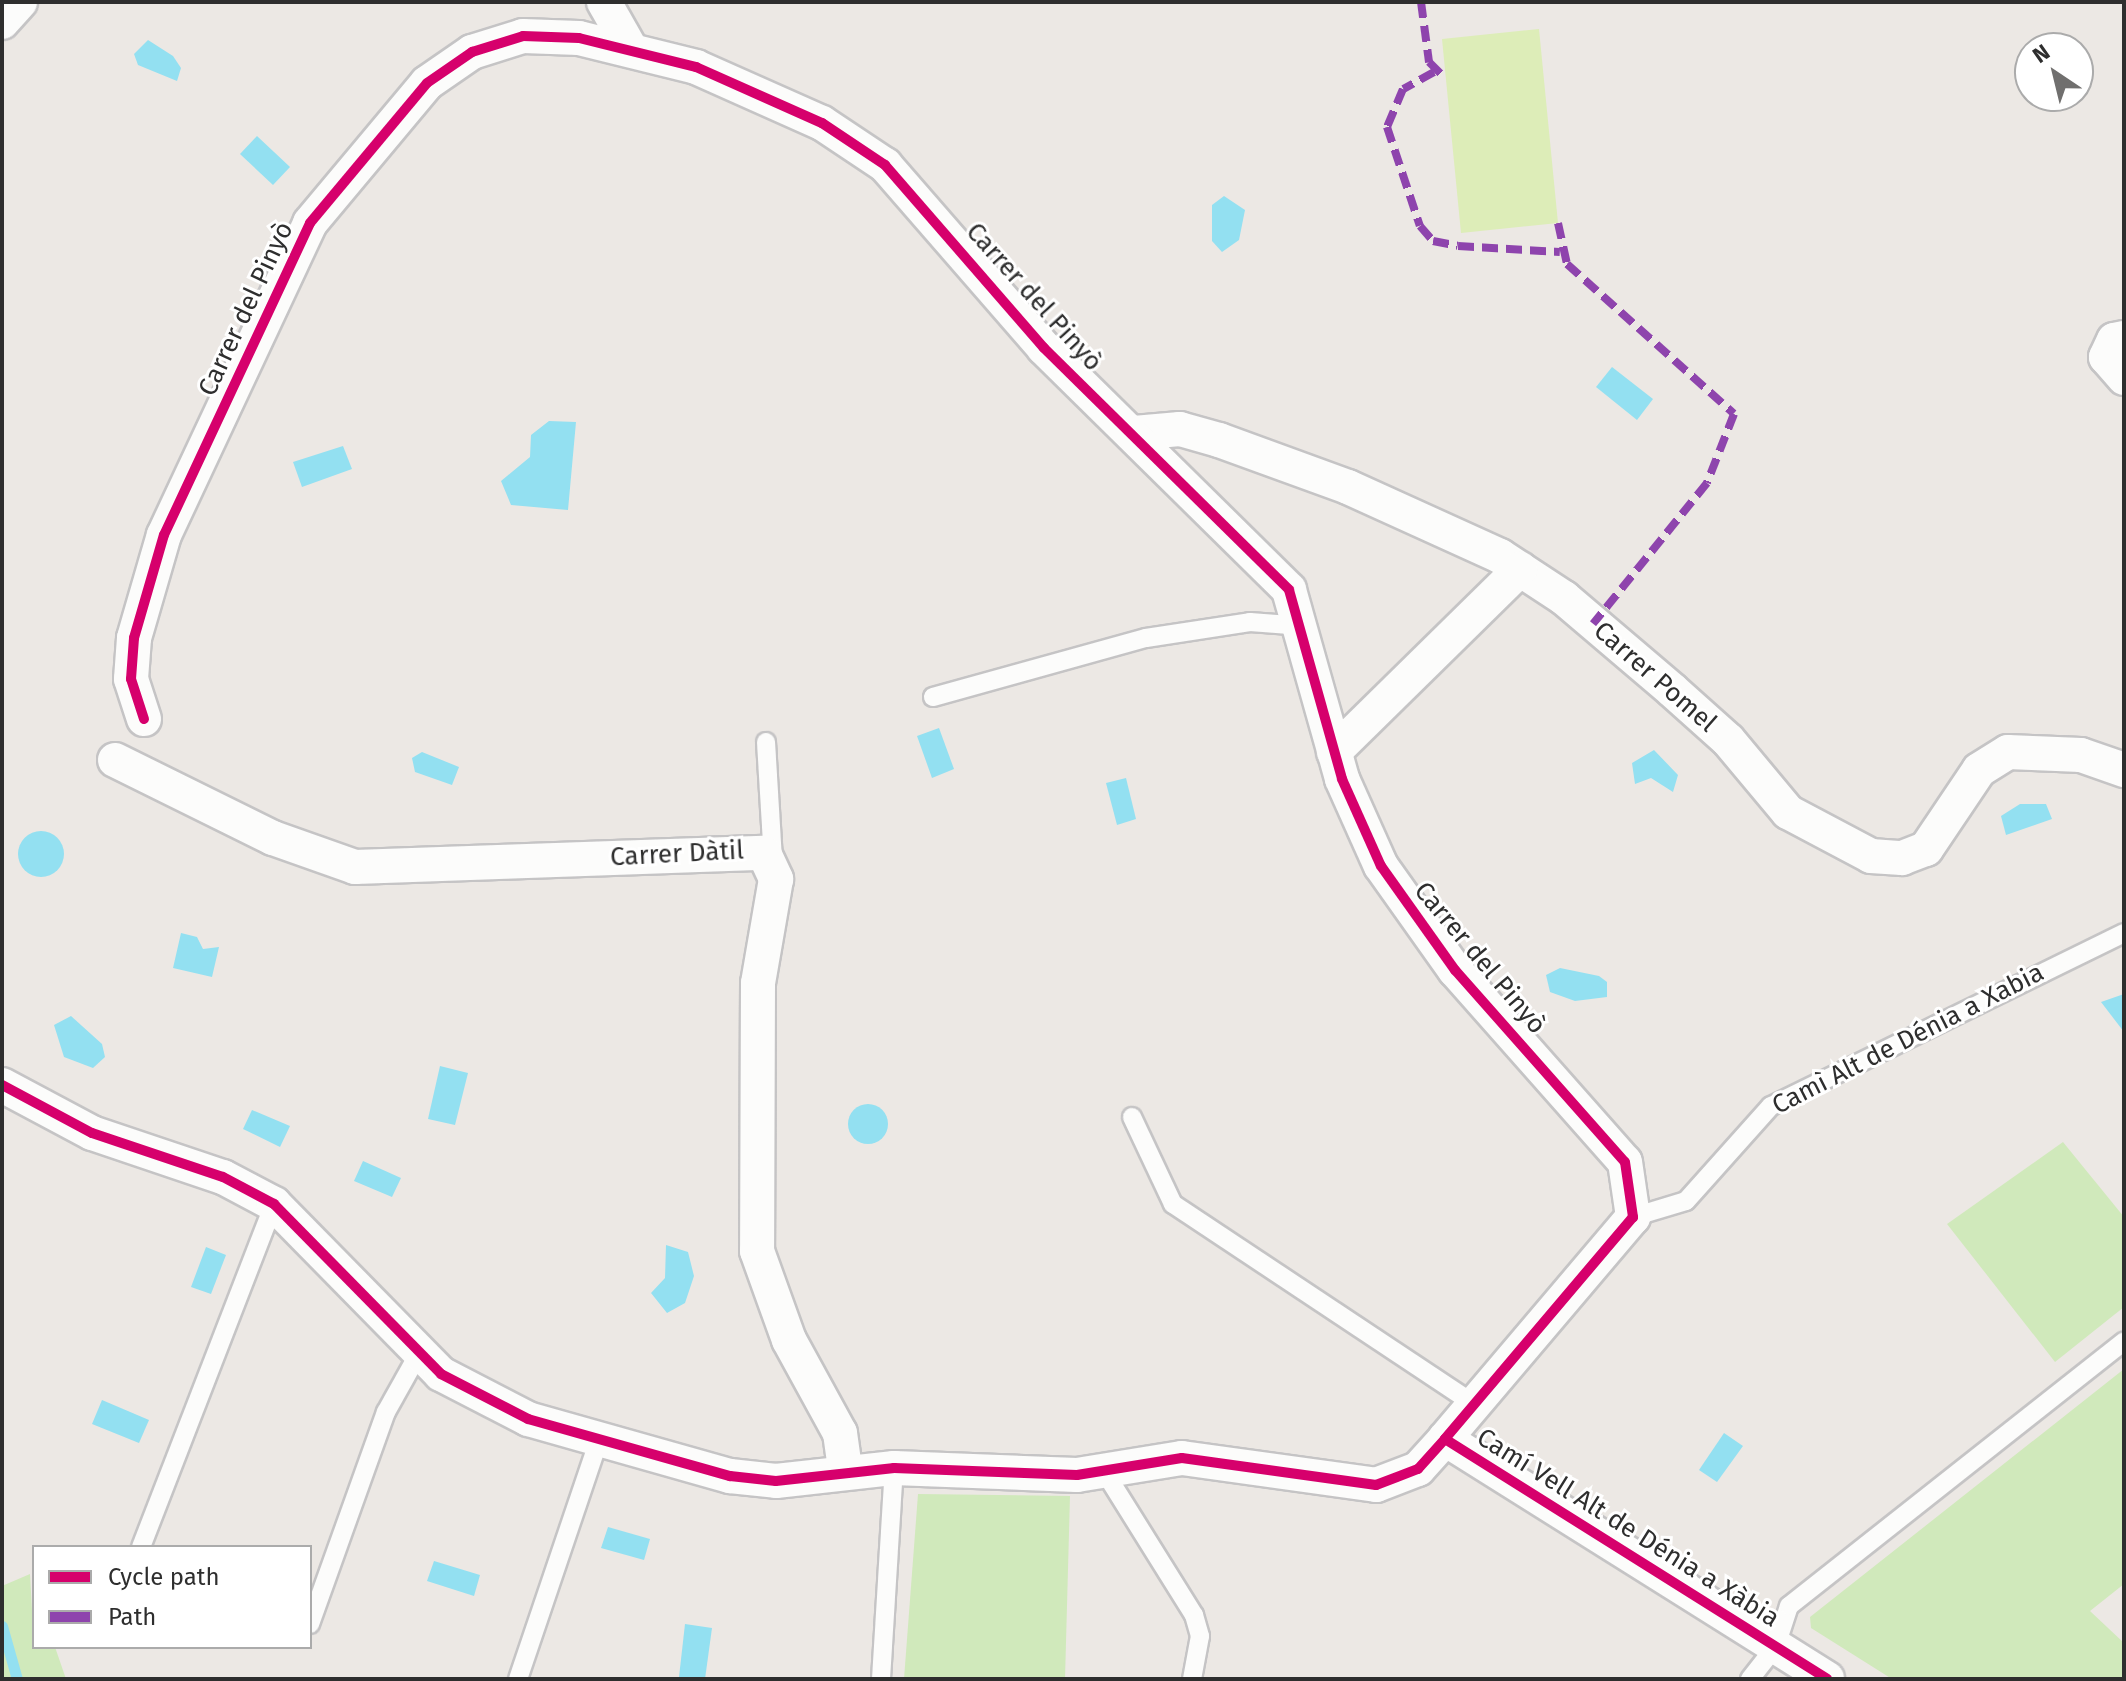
<!DOCTYPE html>
<html>
<head>
<meta charset="utf-8">
<style>
	body { margin:0 }
	#map { position:relative; width:2126px; height:1681px; overflow:hidden; background:#ece8e4; font-family:"Fira Sans",sans-serif }
	div>[style] { position:absolute }
	.green>* { inset:0; background:#d0e9bb }
	.pitch>* { inset:0; background:#ddedb8 }
	.water>* { inset:0; background:#93e0f1 }
	.round { border-radius:50% }
	.stream>* { height:11px; margin:-5.5px; padding:0 5.5px; transform-origin:5.5px; border-radius:5.5px; background:#93e0f1 }
	.roads { filter:drop-shadow(2px 0 #c5c4c5) drop-shadow(-2px 0 #c5c4c5) drop-shadow(0 2px #c5c4c5) drop-shadow(0 -2px #c5c4c5) }
	.service>* { height:18px; margin:-9px; padding:0 9px; transform-origin:9px; border-radius:9px; background:#fcfcfb }
	.minor>* { height:34px; margin:-17px; padding:0 17px; transform-origin:17px; border-radius:17px; background:#fcfcfb }
	.quiet>* { height:8px; margin-top:-4px; transform-origin:0; background:repeating-linear-gradient(90deg,#8e44ad 0 16px,transparent 0 24px) }
	.cycleway>* { height:10px; margin:-5px; padding:0 5px; transform-origin:5px; border-radius:5px; background:#d6006c }
	span { translate:-50% -50%; white-space:nowrap; text-align:center; line-height:1.15; -webkit-text-stroke:6px #fff; paint-order:stroke }
	.street-label { font-size:26px; color:#2e2e2e }
	.frame { position:absolute; inset:0; border:4px solid #2e2e2e; pointer-events:none }
	.legend { position:absolute; left:32px; top:1545px; width:280px; height:104px; box-sizing:border-box; background:#fff; border:2px solid #ababab; margin:0; padding:10px 14px; list-style:none; font-size:24px; color:#2e2e2e }
	.legend li { display:flex; align-items:center; gap:16px; height:40px }
	.legend b { width:40px; border:2px solid #ababab }
	.north { position:absolute; left:2014px; top:32px; width:80px; height:80px; box-sizing:border-box; background:#fff; border:2px solid #ababab; border-radius:50%; rotate:325deg; font-size:22px; font-weight:700; line-height:32px; text-align:center; color:#2e2e2e }
	.north::after { content:''; display:block; margin:auto; width:28px; height:36px; background:#706f6e; clip-path:polygon(50% 0,100% 100%,50% 72%,0 100%) }
</style>
</head>
<body>
<div id="map">
	<div class="green">
		<i style="clip-path:polygon(2063px 1142px,2124px 1217px,2124px 1307px,2055px 1362px,1947px 1224px)"></i>
		<i style="clip-path:polygon(2124px 1369px,2124px 1584px,2090px 1611px,2124px 1643px,2124px 1679px,1892px 1679px,1811px 1628px,1810px 1617px)"></i>
		<i style="clip-path:polygon(918px 1494px,1070px 1496px,1065px 1679px,904px 1679px)"></i>
		<i style="clip-path:polygon(30px 1574px,34px 1647px,55px 1647px,66px 1679px,2px 1679px,2px 1586px)"></i>
	</div>
	<div class="pitch">
		<i style="clip-path:polygon(1539px 29px,1558px 223px,1461px 233px,1442px 39px)"></i>
	</div>
	<div class="water">
		<i style="clip-path:polygon(148px 40px,173px 56px,181px 68px,177px 81px,138px 65px,134px 54px)"></i>
		<i style="clip-path:polygon(257px 136px,290px 167px,273px 185px,240px 154px)"></i>
		<i style="clip-path:polygon(1224px 196px,1245px 210px,1239px 240px,1222px 252px,1212px 241px,1212px 205px)"></i>
		<i style="clip-path:polygon(1612px 367px,1653px 399px,1637px 420px,1596px 387px)"></i>
		<i style="clip-path:polygon(549px 421px,576px 422px,568px 510px,511px 505px,501px 481px,530px 457px,531px 435px)"></i>
		<i style="clip-path:polygon(343px 446px,352px 469px,302px 487px,293px 462px)"></i>
		<i style="clip-path:polygon(939px 728px,954px 769px,932px 778px,917px 736px)"></i>
		<i style="clip-path:polygon(1654px 750px,1678px 775px,1673px 792px,1651px 778px,1635px 784px,1632px 763px)"></i>
		<i style="clip-path:polygon(422px 752px,459px 767px,452px 785px,415px 772px,412px 758px)"></i>
		<i style="clip-path:polygon(1126px 778px,1136px 819px,1117px 825px,1106px 783px)"></i>
		<i style="clip-path:polygon(2020px 804px,2046px 804px,2052px 819px,2006px 835px,2001px 816px)"></i>
		<i class="round" style="left:18px;top:831px;width:46px;height:46px"></i>
		<i style="clip-path:polygon(181px 933px,197px 937px,203px 949px,219px 947px,212px 977px,173px 968px)"></i>
		<i style="clip-path:polygon(1560px 968px,1599px 976px,1607px 982px,1607px 997px,1575px 1001px,1550px 992px,1546px 975px)"></i>
		<i style="clip-path:polygon(2124px 994px,2124px 1032px,2101px 1002px)"></i>
		<i style="clip-path:polygon(71px 1016px,102px 1044px,105px 1057px,93px 1068px,64px 1057px,54px 1025px)"></i>
		<i style="clip-path:polygon(440px 1066px,468px 1073px,455px 1125px,428px 1119px)"></i>
		<i class="round" style="left:848px;top:1104px;width:40px;height:40px"></i>
		<i style="clip-path:polygon(252px 1110px,290px 1126px,280px 1147px,243px 1129px)"></i>
		<i style="clip-path:polygon(363px 1161px,401px 1178px,392px 1197px,354px 1181px)"></i>
		<i style="clip-path:polygon(666px 1245px,688px 1252px,694px 1276px,685px 1303px,667px 1313px,651px 1293px,665px 1278px)"></i>
		<i style="clip-path:polygon(206px 1247px,226px 1255px,211px 1294px,191px 1287px)"></i>
		<i style="clip-path:polygon(102px 1400px,149px 1420px,139px 1443px,92px 1424px)"></i>
		<i style="clip-path:polygon(1724px 1433px,1743px 1446px,1717px 1482px,1699px 1470px)"></i>
		<i style="clip-path:polygon(608px 1527px,650px 1539px,644px 1560px,601px 1548px)"></i>
		<i style="clip-path:polygon(434px 1561px,480px 1575px,474px 1596px,427px 1581px)"></i>
		<i style="clip-path:polygon(685px 1624px,712px 1628px,705px 1679px,679px 1677px)"></i>
	</div>
	<div class="stream">
		<i style="left:2px;top:1626px;width:55px;rotate:74.2deg"></i>
	</div>
	<div class="roads">
		<div class="service">
			<i style="left:933px;top:697px;width:221px;rotate:-15.5deg"></i>
			<i style="left:1146px;top:638px;width:105px;rotate:-8.7deg"></i>
			<i style="left:1250px;top:622px;width:53px;rotate:4.3deg"></i>
			<i style="left:766px;top:742px;width:117px;rotate:86.6deg"></i>
			<i style="left:1132px;top:1117px;width:96px;rotate:64.8deg"></i>
			<i style="left:1173px;top:1204px;width:356px;rotate:33.6deg"></i>
			<i style="left:1633px;top:1217px;width:55px;rotate:-16.8deg"></i>
			<i style="left:1686px;top:1201px;width:127px;rotate:-48.2deg"></i>
			<i style="left:1771px;top:1106px;width:393px;rotate:-26.1deg"></i>
			<i style="left:1104px;top:1471px;width:170px;rotate:58deg"></i>
			<i style="left:1194px;top:1615px;width:22px;rotate:74deg"></i>
			<i style="left:1200px;top:1636px;width:44px;rotate:100.5deg"></i>
			<i style="left:141px;top:1547px;width:368px;rotate:-68.8deg"></i>
			<i style="left:310px;top:1624px;width:225px;rotate:-70.3deg"></i>
			<i style="left:386px;top:1412px;width:68px;rotate:-60.8deg"></i>
			<i style="left:518px;top:1679px;width:252px;rotate:-71.3deg"></i>
			<i style="left:881px;top:1679px;width:211px;rotate:-86.5deg"></i>
			<i style="left:1750px;top:1679px;width:42px;rotate:-51.8deg"></i>
			<i style="left:1776px;top:1646px;width:42px;rotate:-72deg"></i>
			<i style="left:1789px;top:1606px;width:427px;rotate:-38.3deg"></i>
		</div>
		<div class="minor">
			<i style="left:604px;top:2px;width:51px;rotate:60.4deg"></i>
			<i style="left:2px;top:22px;width:27px;rotate:-48deg"></i>
			<i style="left:2124px;top:338px;width:10px;rotate:169deg"></i>
			<i style="left:2114px;top:340px;width:19px;rotate:115deg"></i>
			<i style="left:2106px;top:357px;width:28px;rotate:49deg"></i>
			<i style="left:1134px;top:433px;width:46px;rotate:-5deg"></i>
			<i style="left:1180px;top:429px;width:41px;rotate:15.8deg"></i>
			<i style="left:1219px;top:440px;width:137px;rotate:20deg"></i>
			<i style="left:1348px;top:487px;width:167px;rotate:24.4deg"></i>
			<i style="left:1500px;top:556px;width:77px;rotate:33.3deg"></i>
			<i style="left:1564px;top:598px;width:142px;rotate:40.4deg"></i>
			<i style="left:1672px;top:690px;width:75px;rotate:41.8deg"></i>
			<i style="left:1728px;top:740px;width:94px;rotate:50.2deg"></i>
			<i style="left:1788px;top:812px;width:94px;rotate:27.9deg"></i>
			<i style="left:1871px;top:856px;width:31px;rotate:4deg"></i>
			<i style="left:1902px;top:858px;width:26px;rotate:-21deg"></i>
			<i style="left:1926px;top:849px;width:95px;rotate:-56.1deg"></i>
			<i style="left:1979px;top:770px;width:34px;rotate:-32deg"></i>
			<i style="left:2008px;top:752px;width:73px;rotate:2.4deg"></i>
			<i style="left:2081px;top:755px;width:46px;rotate:19.2deg"></i>
			<i style="left:144px;top:719px;width:42px;rotate:-108deg"></i>
			<i style="left:131px;top:679px;width:41px;rotate:-85.8deg"></i>
			<i style="left:134px;top:638px;width:107px;rotate:-73.8deg"></i>
			<i style="left:164px;top:535px;width:344px;rotate:-64.9deg"></i>
			<i style="left:310px;top:223px;width:182px;rotate:-50.1deg"></i>
			<i style="left:427px;top:83px;width:55px;rotate:-34.6deg"></i>
			<i style="left:472px;top:52px;width:53px;rotate:-17.4deg"></i>
			<i style="left:523px;top:36px;width:56px;rotate:2deg"></i>
			<i style="left:579px;top:38px;width:121px;rotate:13.9deg"></i>
			<i style="left:696px;top:67px;width:138px;rotate:24deg"></i>
			<i style="left:822px;top:123px;width:76px;rotate:33.7deg"></i>
			<i style="left:885px;top:165px;width:242px;rotate:49deg"></i>
			<i style="left:1044px;top:348px;width:344px;rotate:44.6deg"></i>
			<i style="left:1289px;top:590px;width:196px;rotate:74.3deg"></i>
			<i style="left:1342px;top:779px;width:95px;rotate:65.9deg"></i>
			<i style="left:1381px;top:866px;width:128px;rotate:54.6deg"></i>
			<i style="left:1455px;top:970px;width:256px;rotate:48.5deg"></i>
			<i style="left:1625px;top:1162px;width:56px;rotate:81.7deg"></i>
			<i style="left:1633px;top:1217px;width:291px;rotate:130.3deg"></i>
			<i style="left:1334px;top:752px;width:261px;rotate:-44.5deg"></i>
			<i style="left:115px;top:760px;width:176px;rotate:26.3deg"></i>
			<i style="left:273px;top:838px;width:87px;rotate:19.5deg"></i>
			<i style="left:355px;top:867px;width:409px;rotate:-2deg"></i>
			<i style="left:764px;top:853px;width:29px;rotate:65deg"></i>
			<i style="left:776px;top:879px;width:106px;rotate:99.8deg"></i>
			<i style="left:758px;top:983px;width:268px;rotate:90.2deg"></i>
			<i style="left:757px;top:1251px;width:95px;rotate:70.2deg"></i>
			<i style="left:789px;top:1340px;width:106px;rotate:61.3deg"></i>
			<i style="left:840px;top:1433px;width:36px;rotate:82deg"></i>
			<i style="left:2px;top:1085px;width:102px;rotate:28.1deg"></i>
			<i style="left:92px;top:1133px;width:138px;rotate:18.6deg"></i>
			<i style="left:223px;top:1177px;width:58px;rotate:27.9deg"></i>
			<i style="left:274px;top:1204px;width:238px;rotate:45.5deg"></i>
			<i style="left:441px;top:1374px;width:98px;rotate:27.3deg"></i>
			<i style="left:528px;top:1419px;width:210px;rotate:15.8deg"></i>
			<i style="left:730px;top:1476px;width:46px;rotate:6.2deg"></i>
			<i style="left:776px;top:1481px;width:119px;rotate:-6.3deg"></i>
			<i style="left:894px;top:1468px;width:183px;rotate:2.2deg"></i>
			<i style="left:1077px;top:1475px;width:106px;rotate:-9.2deg"></i>
			<i style="left:1182px;top:1458px;width:196px;rotate:7.9deg"></i>
			<i style="left:1376px;top:1485px;width:45px;rotate:-20.9deg"></i>
			<i style="left:1418px;top:1469px;width:40px;rotate:-48deg"></i>
			<i style="left:1445px;top:1439px;width:451px;rotate:32.1deg"></i>
		</div>
	</div>
	<div class="quiet">
		<i style="left:1421px;top:2px;width:61px;rotate:82.4deg"></i>
		<i style="left:1429px;top:62px;width:23px;rotate:45deg"></i>
		<i style="left:1434px;top:72px;width:35px;rotate:151deg"></i>
		<i style="left:1403px;top:89px;width:41px;rotate:112.8deg"></i>
		<i style="left:1387px;top:127px;width:104px;rotate:71.6deg"></i>
		<i style="left:1420px;top:226px;width:20px;rotate:49deg"></i>
		<i style="left:1433px;top:241px;width:25px;rotate:11deg"></i>
		<i style="left:1458px;top:246px;width:102px;rotate:3.4deg"></i>
		<i style="left:1558px;top:223px;width:42px;rotate:77.6deg"></i>
		<i style="left:1567px;top:264px;width:224px;rotate:41.9deg"></i>
		<i style="left:1734px;top:414px;width:74px;rotate:111.4deg"></i>
		<i style="left:1707px;top:483px;width:181px;rotate:129deg"></i>
	</div>
	<div class="cycleway">
		<i style="left:144px;top:719px;width:42px;rotate:-108deg"></i>
		<i style="left:131px;top:679px;width:41px;rotate:-85.8deg"></i>
		<i style="left:134px;top:638px;width:107px;rotate:-73.8deg"></i>
		<i style="left:164px;top:535px;width:344px;rotate:-64.9deg"></i>
		<i style="left:310px;top:223px;width:182px;rotate:-50.1deg"></i>
		<i style="left:427px;top:83px;width:55px;rotate:-34.6deg"></i>
		<i style="left:472px;top:52px;width:53px;rotate:-17.4deg"></i>
		<i style="left:523px;top:36px;width:56px;rotate:2deg"></i>
		<i style="left:579px;top:38px;width:121px;rotate:13.9deg"></i>
		<i style="left:696px;top:67px;width:138px;rotate:24deg"></i>
		<i style="left:822px;top:123px;width:76px;rotate:33.7deg"></i>
		<i style="left:885px;top:165px;width:242px;rotate:49deg"></i>
		<i style="left:1044px;top:348px;width:344px;rotate:44.6deg"></i>
		<i style="left:1289px;top:590px;width:196px;rotate:74.3deg"></i>
		<i style="left:1342px;top:779px;width:95px;rotate:65.9deg"></i>
		<i style="left:1381px;top:866px;width:128px;rotate:54.6deg"></i>
		<i style="left:1455px;top:970px;width:256px;rotate:48.5deg"></i>
		<i style="left:1625px;top:1162px;width:56px;rotate:81.7deg"></i>
		<i style="left:1633px;top:1217px;width:291px;rotate:130.3deg"></i>
		<i style="left:2px;top:1085px;width:102px;rotate:28.1deg"></i>
		<i style="left:92px;top:1133px;width:138px;rotate:18.6deg"></i>
		<i style="left:223px;top:1177px;width:58px;rotate:27.9deg"></i>
		<i style="left:274px;top:1204px;width:238px;rotate:45.5deg"></i>
		<i style="left:441px;top:1374px;width:98px;rotate:27.3deg"></i>
		<i style="left:528px;top:1419px;width:210px;rotate:15.8deg"></i>
		<i style="left:730px;top:1476px;width:46px;rotate:6.2deg"></i>
		<i style="left:776px;top:1481px;width:119px;rotate:-6.3deg"></i>
		<i style="left:894px;top:1468px;width:183px;rotate:2.2deg"></i>
		<i style="left:1077px;top:1475px;width:106px;rotate:-9.2deg"></i>
		<i style="left:1182px;top:1458px;width:196px;rotate:7.9deg"></i>
		<i style="left:1376px;top:1485px;width:45px;rotate:-20.9deg"></i>
		<i style="left:1418px;top:1469px;width:40px;rotate:-48deg"></i>
		<i style="left:1445px;top:1439px;width:451px;rotate:32.1deg"></i>
	</div>
	<div class="street-label">
		<span style="left:1034px;top:297px;rotate:48deg">Carrer del Pinyò</span>
		<span style="left:246px;top:309px;rotate:-65deg">Carrer del Pinyò</span>
		<span style="left:1655px;top:677px;rotate:41deg">Carrer Pomel</span>
		<span style="left:677px;top:854px;rotate:-3deg">Carrer Dàtil</span>
		<span style="left:1480px;top:958px;rotate:50deg">Carrer del Pinyò</span>
		<span style="left:1908px;top:1039px;rotate:-27deg">Camì Alt de Dénia a Xabia</span>
		<span style="left:1628px;top:1528px;rotate:32deg">Camí Vell Alt de Dénia a Xàbia</span>
	</div>
	<div class="frame"></div>
	<ul class="legend">
	<li><b style="height:10px;background:#d6006c"></b>Cycle path</li>
	<li><b style="height:10px;background:#8e44ad"></b>Path</li>
	</ul>
	<div class="north">N</div>
</div>
</body>
</html>
